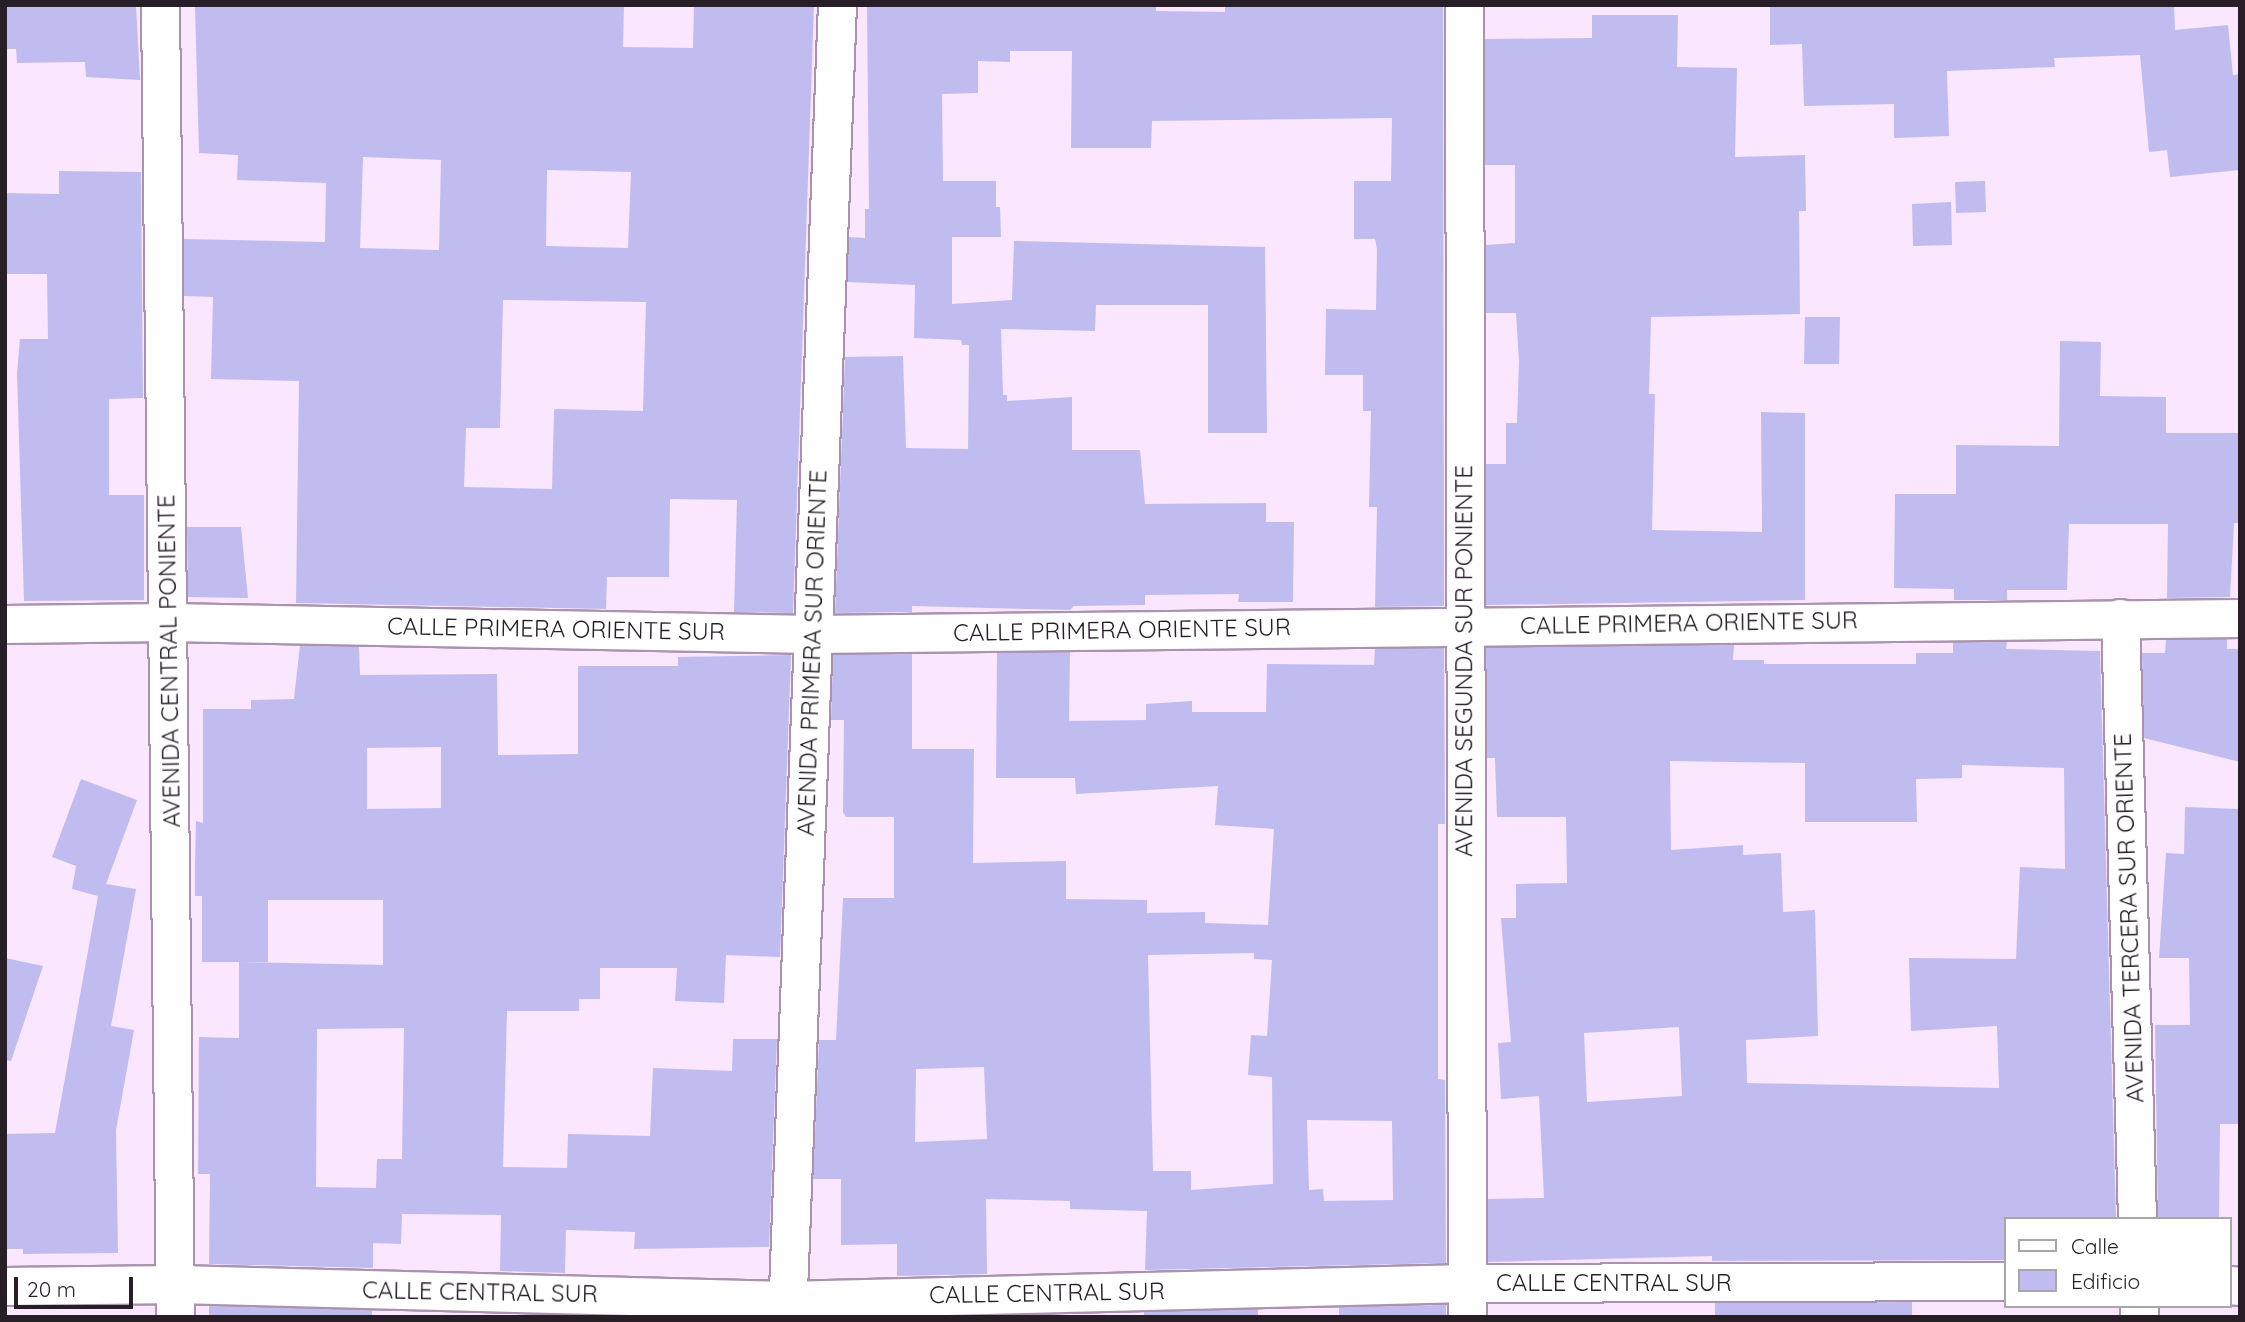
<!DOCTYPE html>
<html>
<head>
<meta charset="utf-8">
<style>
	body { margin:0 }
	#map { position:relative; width:2245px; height:1322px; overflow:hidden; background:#fae6fe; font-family:Quicksand,sans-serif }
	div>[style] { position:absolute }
	.building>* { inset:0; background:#c0bcf0 }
	.roads { filter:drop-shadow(2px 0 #aa93ae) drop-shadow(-2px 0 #aa93ae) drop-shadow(0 2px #aa93ae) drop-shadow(0 -2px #aa93ae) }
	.street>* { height:37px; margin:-18.5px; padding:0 18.5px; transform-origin:18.5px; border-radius:18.5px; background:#fff }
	span { translate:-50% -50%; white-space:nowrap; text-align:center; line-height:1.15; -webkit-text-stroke:5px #fff; paint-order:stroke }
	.street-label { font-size:24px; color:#271e28 }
	.frame { position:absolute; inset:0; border:7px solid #271e28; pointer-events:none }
	.legend { position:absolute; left:2004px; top:1217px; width:228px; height:91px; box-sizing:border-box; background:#fff; border:2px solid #a9a5a9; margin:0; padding:9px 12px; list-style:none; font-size:21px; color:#271e28 }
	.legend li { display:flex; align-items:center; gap:14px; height:35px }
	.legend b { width:35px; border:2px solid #a9a5a9 }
	.scale { position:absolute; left:14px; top:1277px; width:119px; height:32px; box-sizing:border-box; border:4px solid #271e28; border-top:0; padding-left:9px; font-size:21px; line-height:24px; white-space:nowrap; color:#271e28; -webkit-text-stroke:5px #fff; paint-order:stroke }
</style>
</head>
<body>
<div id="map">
	<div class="building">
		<i style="clip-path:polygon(5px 5px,136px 5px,140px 80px,86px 77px,85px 62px,17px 63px,16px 49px,5px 49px)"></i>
		<i style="clip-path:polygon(evenodd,195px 5px,624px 5px,623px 47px,693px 48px,694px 5px,814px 5px,793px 613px,734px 612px,737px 500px,670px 499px,669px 577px,607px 577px,606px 609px,296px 603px,299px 381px,211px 379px,213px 297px,184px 296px,184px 239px,325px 242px,326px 183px,237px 180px,238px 155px,199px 153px,195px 5px,363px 157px,441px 160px,439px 250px,360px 248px,363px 157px,195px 5px,547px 170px,631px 172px,628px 248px,546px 246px,547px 170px,195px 5px,503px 300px,646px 302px,643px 411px,554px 409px,552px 489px,464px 487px,466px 428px,500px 428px,503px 300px)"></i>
		<i style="clip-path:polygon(867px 5px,1156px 5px,1156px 11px,1225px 12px,1225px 5px,1443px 7px,1444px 606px,1375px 607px,1377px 507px,1369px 507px,1371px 411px,1363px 411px,1363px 375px,1325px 375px,1326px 309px,1376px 310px,1377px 249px,1375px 239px,1354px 239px,1354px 181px,1391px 181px,1392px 118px,1152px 121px,1151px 148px,1071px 148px,1072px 51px,1010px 51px,1010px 62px,978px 61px,978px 93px,942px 94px,943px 181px,996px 181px,996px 207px,1000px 207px,1001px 237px,952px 237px,952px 304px,1012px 300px,1014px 241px,1265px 247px,1267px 433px,1208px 433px,1208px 305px,1096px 305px,1095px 331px,1001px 329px,1003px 395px,1007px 395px,1007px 401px,1072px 397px,1072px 450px,1140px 450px,1145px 504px,1266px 503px,1266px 522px,1294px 522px,1293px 602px,1238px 602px,1239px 594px,1145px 595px,1145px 605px,1074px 606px,1070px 610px,912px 606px,912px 612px,835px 613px,845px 357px,903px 356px,906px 448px,968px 449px,969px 345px,962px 345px,961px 340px,914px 338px,915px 285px,847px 282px,849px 237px,865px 238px,865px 209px,869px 209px)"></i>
		<i style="clip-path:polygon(1770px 5px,2174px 5px,2175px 30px,2228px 25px,2233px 75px,2240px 74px,2240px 170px,2170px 177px,2167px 150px,2149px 152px,2140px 55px,2054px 58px,2055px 67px,1947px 71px,1949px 136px,1894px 138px,1894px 104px,1804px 106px,1802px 44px,1770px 45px)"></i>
		<i style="clip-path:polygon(1592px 15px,1678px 15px,1677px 67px,1737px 68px,1735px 157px,1805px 155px,1806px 211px,1799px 211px,1800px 314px,1651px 317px,1649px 394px,1655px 394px,1652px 530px,1762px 532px,1761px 412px,1805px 413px,1805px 600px,1486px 605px,1486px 464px,1506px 464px,1506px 423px,1517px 423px,1519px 361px,1516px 313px,1486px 313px,1486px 245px,1515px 243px,1515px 165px,1485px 165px,1485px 39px,1592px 38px)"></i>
		<i style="clip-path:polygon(59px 171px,141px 172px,143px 398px,109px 399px,109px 495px,144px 495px,144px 600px,24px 601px,17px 373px,20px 339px,48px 339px,47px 274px,5px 274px,5px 193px,59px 194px)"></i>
		<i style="clip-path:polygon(1985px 181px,1986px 212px,1956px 213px,1955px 182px)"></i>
		<i style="clip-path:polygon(1951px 202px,1952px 245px,1913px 246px,1912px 204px)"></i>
		<i style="clip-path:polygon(1805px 317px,1840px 317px,1839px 364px,1804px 364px)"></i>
		<i style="clip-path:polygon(2060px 341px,2101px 342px,2100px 396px,2166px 397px,2166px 433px,2240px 433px,2240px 523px,2234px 523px,2230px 597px,2167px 598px,2168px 524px,2069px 524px,2067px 590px,2007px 590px,2007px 600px,1954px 600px,1954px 589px,1894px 588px,1895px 494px,1956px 494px,1956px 445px,2059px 446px)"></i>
		<i style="clip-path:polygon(187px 527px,241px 527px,248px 598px,188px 597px)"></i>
		<i style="clip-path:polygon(2227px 639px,2227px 649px,2240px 649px,2240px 762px,2144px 738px,2142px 653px,2165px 653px,2166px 640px)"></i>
		<i style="clip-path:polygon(evenodd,1953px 642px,2007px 642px,2006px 649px,2100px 651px,2116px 1219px,2005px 1219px,2005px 1260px,1712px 1261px,1712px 1256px,1488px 1262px,1488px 1199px,1544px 1198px,1539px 1096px,1501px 1099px,1498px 1043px,1511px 1042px,1501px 918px,1516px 918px,1516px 884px,1567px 883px,1566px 817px,1497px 817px,1495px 758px,1487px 758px,1486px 647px,1734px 645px,1733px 660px,1764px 660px,1764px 664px,1916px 664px,1916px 653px,1953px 653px,1953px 642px,1670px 761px,1805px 763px,1805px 822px,1917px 822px,1916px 779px,1962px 778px,1962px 765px,2064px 768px,2065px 869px,2020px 867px,2016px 959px,1909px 958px,1911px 1031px,1997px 1026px,1999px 1088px,1747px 1083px,1746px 1040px,1818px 1036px,1815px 910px,1783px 912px,1781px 853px,1743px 855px,1743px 845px,1671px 850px,1670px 761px,1953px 642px,1679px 1027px,1682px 1096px,1587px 1102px,1584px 1033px,1679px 1027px)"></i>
		<i style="clip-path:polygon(evenodd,300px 645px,359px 647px,360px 675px,497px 674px,498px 755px,578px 754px,578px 666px,678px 666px,678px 657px,791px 655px,780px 957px,726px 955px,724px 1003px,675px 1001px,677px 968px,600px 968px,600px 999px,579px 999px,579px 1011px,507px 1011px,503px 1167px,567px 1168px,568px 1134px,650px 1136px,653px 1068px,732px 1071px,733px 1039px,777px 1039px,769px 1247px,634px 1249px,635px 1232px,566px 1230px,565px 1273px,500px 1271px,501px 1215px,402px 1214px,401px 1244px,373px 1243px,373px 1268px,209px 1264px,210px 1174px,198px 1174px,199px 1037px,239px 1038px,239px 962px,383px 965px,383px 900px,268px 900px,268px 962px,202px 962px,202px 896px,195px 896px,195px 865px,196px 821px,203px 823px,203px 709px,251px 709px,251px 700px,294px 699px,300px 645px,441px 747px,441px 808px,367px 809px,367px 748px,441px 747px,300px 645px,404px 1028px,402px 1159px,377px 1159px,376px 1188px,316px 1187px,317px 1029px,404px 1028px)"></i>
		<i style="clip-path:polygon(evenodd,1444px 648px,1445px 824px,1438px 824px,1438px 1079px,1445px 1080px,1446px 1263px,1145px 1270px,1147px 1211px,1070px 1209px,1070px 1201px,986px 1199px,987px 1274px,897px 1276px,897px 1244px,841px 1245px,841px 1179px,813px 1179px,819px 1040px,836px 1040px,843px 898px,894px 898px,894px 817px,846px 817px,843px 812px,844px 720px,831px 720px,833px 655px,912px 654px,912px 749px,974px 749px,973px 863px,1066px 861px,1066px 899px,1147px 900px,1147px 913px,1205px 912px,1205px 923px,1268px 925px,1274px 829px,1215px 825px,1218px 786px,1076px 794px,1075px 778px,996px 778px,997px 653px,1070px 652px,1069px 721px,1146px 720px,1146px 704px,1192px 701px,1192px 712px,1266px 712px,1267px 664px,1374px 665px,1375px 649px,1444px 648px,1254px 953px,1254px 959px,1272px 960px,1267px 1036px,1251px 1035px,1248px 1075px,1272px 1077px,1273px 1184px,1191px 1190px,1191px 1171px,1153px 1171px,1148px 955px,1254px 953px,1444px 648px,984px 1067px,987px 1139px,915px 1142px,916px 1069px,984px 1067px,1444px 648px,1307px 1120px,1392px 1121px,1393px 1200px,1324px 1201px,1323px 1189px,1309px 1190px,1307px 1120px)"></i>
		<i style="clip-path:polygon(81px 779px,137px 800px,106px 884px,136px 889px,111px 1026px,134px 1030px,116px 1130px,118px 1253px,23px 1254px,23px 1249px,5px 1249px,5px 1134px,55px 1133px,98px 896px,72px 889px,76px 866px,52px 857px)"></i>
		<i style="clip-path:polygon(2185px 807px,2240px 809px,2240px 1124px,2220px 1124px,2219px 1219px,2158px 1219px,2155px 1025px,2190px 1025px,2189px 958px,2159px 958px,2166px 853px,2184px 854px)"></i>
		<i style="clip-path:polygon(5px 958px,43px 966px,11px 1061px,5px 1060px)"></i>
		<i style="clip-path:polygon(1912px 1302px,1912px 1317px,1715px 1317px,1715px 1303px)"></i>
		<i style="clip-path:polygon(1446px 1305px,1446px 1317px,1339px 1317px,1339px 1307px)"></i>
		<i style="clip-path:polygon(209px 1306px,372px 1310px,372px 1317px,209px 1317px)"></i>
		<i style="clip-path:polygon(1258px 1309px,1258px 1317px,1144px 1317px,1144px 1312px)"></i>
	</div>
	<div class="roads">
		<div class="street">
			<i style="left:160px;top:5px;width:1312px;rotate:89.34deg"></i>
			<i style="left:1464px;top:5px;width:1312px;rotate:89.87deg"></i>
			<i style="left:2120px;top:618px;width:601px;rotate:88.38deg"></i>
			<i style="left:5px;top:624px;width:163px;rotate:-0.7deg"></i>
			<i style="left:168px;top:622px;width:645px;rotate:1.07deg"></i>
			<i style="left:813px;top:634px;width:1427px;rotate:-0.64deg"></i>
			<i style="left:2229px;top:1285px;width:11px;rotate:5deg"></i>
			<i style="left:5px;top:1286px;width:172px;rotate:-0.7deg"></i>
			<i style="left:177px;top:1284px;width:608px;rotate:1.51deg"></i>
			<i style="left:785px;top:1300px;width:682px;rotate:-1.43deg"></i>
			<i style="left:1467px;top:1283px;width:538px;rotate:-0.21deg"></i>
			<i style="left:2139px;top:1306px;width:11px;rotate:90deg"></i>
			<i style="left:787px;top:1317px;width:1313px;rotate:-87.82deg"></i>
		</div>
	</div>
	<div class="street-label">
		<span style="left:1689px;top:623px;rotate:-1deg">CALLE PRIMERA ORIENTE SUR</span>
		<span style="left:556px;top:629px;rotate:1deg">CALLE PRIMERA ORIENTE SUR</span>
		<span style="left:1122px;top:630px;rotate:-1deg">CALLE PRIMERA ORIENTE SUR</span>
		<span style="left:812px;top:653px;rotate:-88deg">AVENIDA PRIMERA SUR ORIENTE</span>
		<span style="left:169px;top:661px;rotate:-91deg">AVENIDA CENTRAL PONIENTE</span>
		<span style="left:1464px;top:661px;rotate:-90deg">AVENIDA SEGUNDA SUR PONIENTE</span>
		<span style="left:2129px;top:918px;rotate:-92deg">AVENIDA TERCERA SUR ORIENTE</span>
		<span style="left:1614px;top:1283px">CALLE CENTRAL SUR</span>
		<span style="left:480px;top:1292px;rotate:1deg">CALLE CENTRAL SUR</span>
		<span style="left:1047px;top:1293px;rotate:-1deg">CALLE CENTRAL SUR</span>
	</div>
	<div class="frame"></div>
	<ul class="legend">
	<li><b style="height:9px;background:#fff"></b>Calle</li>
	<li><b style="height:19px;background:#c0bcf0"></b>Edificio</li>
	</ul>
	<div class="scale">20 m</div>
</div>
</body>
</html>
